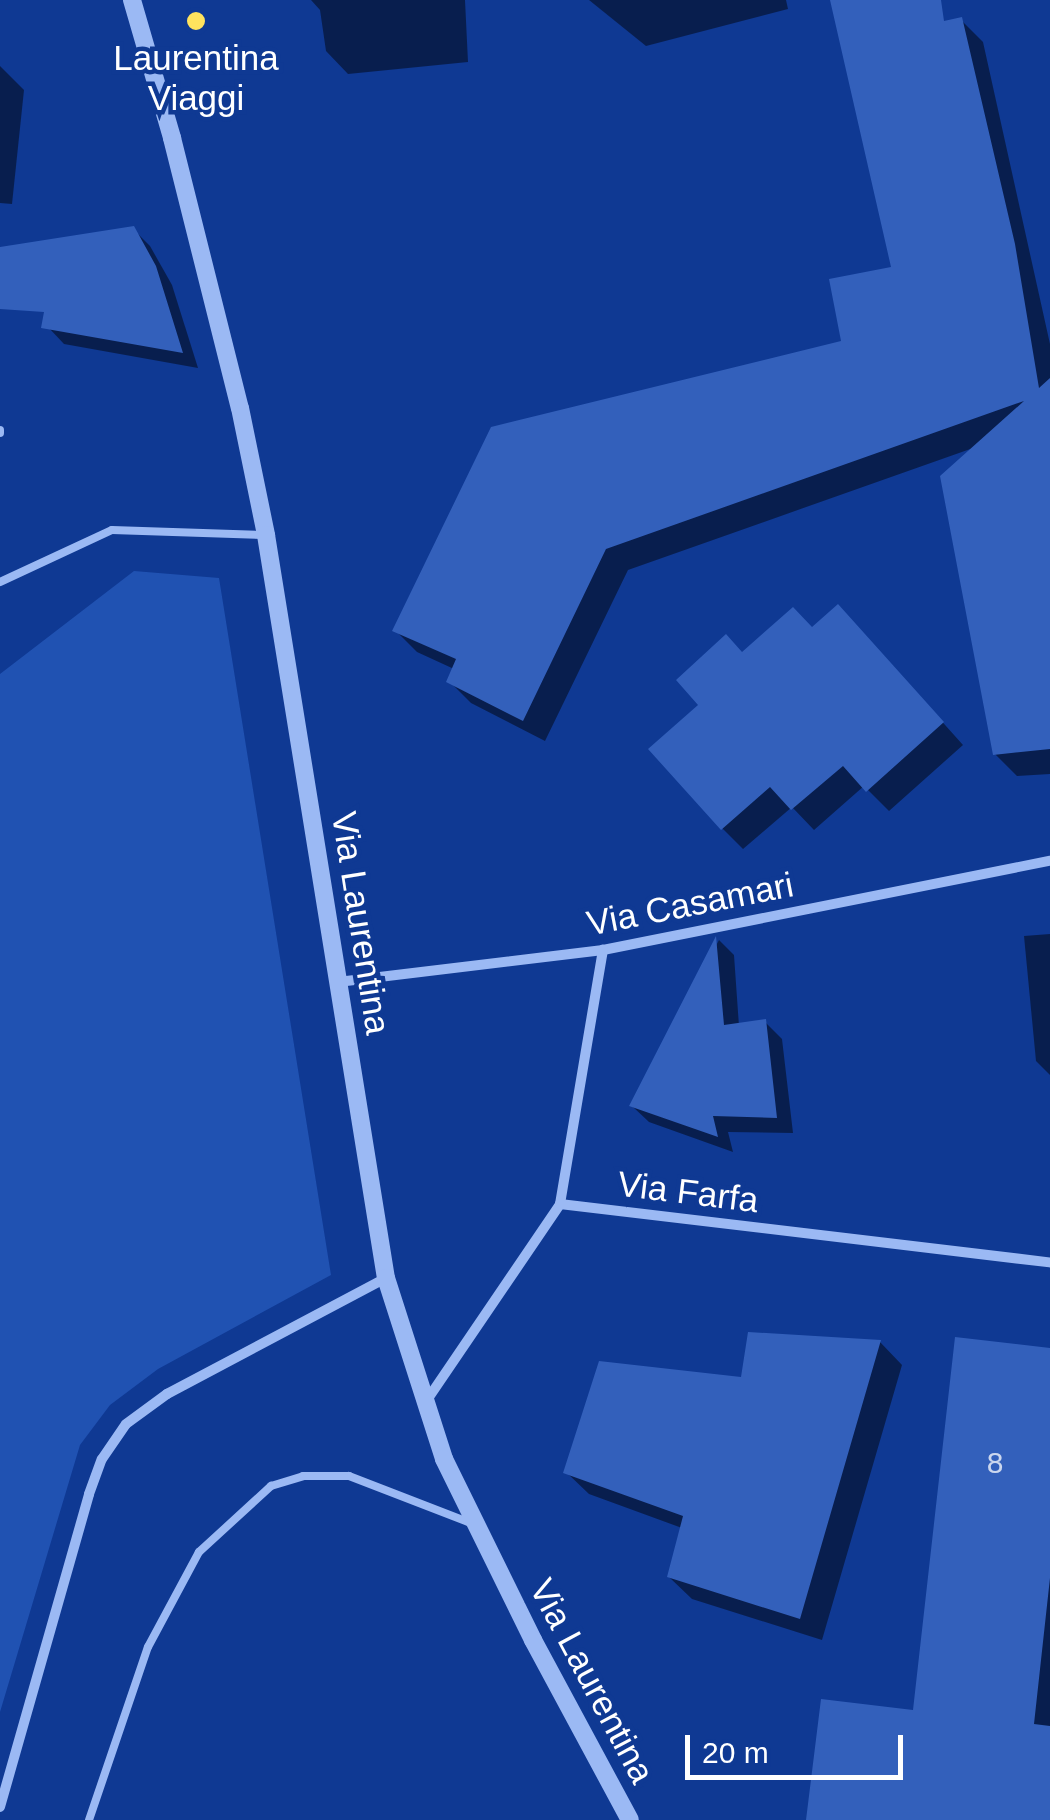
<!DOCTYPE html>
<html>
<head>
<meta charset="utf-8">
<style>
	body { margin:0 }
	#map { position:relative; width:1050px; height:1820px; overflow:hidden; background:#0f3993; font-family:Arial,sans-serif }
	div>[style] { position:absolute }
	.green>* { inset:0; background:#2052b2 }
	.shadow>* { inset:0; background:#0007 }
	.building>* { inset:0; background:#3360bb }
	.service>* { height:8px; margin:-4px; padding:0 4px; transform-origin:4px; border-radius:4px; background:#9bb9f4 }
	.minor>* { height:10px; margin:-5px; padding:0 5px; transform-origin:5px; border-radius:5px; background:#9bb9f4 }
	.tertiary>* { height:18px; margin:-9px; padding:0 9px; transform-origin:9px; border-radius:9px; background:#9bb9f4 }
	.dots>* { width:28px; height:28px; translate:-50% -50%; box-sizing:border-box; border:5px solid #0f3993; border-radius:50% }
	span { translate:-50% -50%; white-space:nowrap; text-align:center; line-height:1.15; -webkit-text-stroke:9px #0f3993; paint-order:stroke }
	.number-label { font-size:30px; color:#ccd7ee }
	.number-label span { -webkit-text-stroke-width:0 }
	.poi-label { font-size:35px; color:#fff }
	.street-label { font-size:35px; color:#fff }
	.scale { position:absolute; left:685px; top:1735px; width:218px; height:45px; box-sizing:border-box; border:5px solid #fff; border-top:0; padding-left:12px; font-size:30px; line-height:35px; white-space:nowrap; color:#fff; -webkit-text-stroke:8px #0f3993; paint-order:stroke }
</style>
</head>
<body>
<div id="map">
	<div class="green">
		<i style="clip-path:polygon(134px 571px,219px 578px,331px 1275px,158px 1369px,110px 1405px,80px 1445px,0 1712px,0 674px)"></i>
	</div>
	<div class="shadow">
		<i style="clip-path:polygon(311px 0,465px 0,468px 62px,348px 74px,326px 51px,320px 10px)"></i>
		<i style="clip-path:polygon(589px 0,786px 0,788px 9px,646px 46px)"></i>
		<i style="clip-path:polygon(961px 20px,983px 42px,1050px 344px,1050px 774px,1017px 776px,995px 754px,976px 447px,628px 570px,545px 741px,471px 703px,449px 681px,454px 669px,417px 652px,395px 630px,844px 343px,894px 269px)"></i>
		<i style="clip-path:polygon(0 66px,24px 90px,12px 204px,0 203px)"></i>
		<i style="clip-path:polygon(133px 229px,150px 246px,172px 285px,198px 368px,64px 344px,48px 327px)"></i>
		<i style="clip-path:polygon(859px 629px,963px 745px,889px 811px,864px 786px,814px 830px,792px 807px,743px 849px,722px 828px,701px 705px,743px 655px,813px 630px)"></i>
		<i style="clip-path:polygon(1050px 934px,1050px 1075px,1036px 1061px,1024px 936px)"></i>
		<i style="clip-path:polygon(719px 940px,734px 955px,739px 1026px,765px 1022px,782px 1039px,793px 1133px,728px 1132px,733px 1152px,649px 1122px,632px 1106px)"></i>
		<i style="clip-path:polygon(880px 1342px,902px 1365px,822px 1640px,692px 1599px,669px 1577px,682px 1528px,589px 1494px,566px 1472px,743px 1380px)"></i>
		<i style="clip-path:polygon(1050px 1350px,1050px 1820px,809px 1820px,916px 1713px)"></i>
	</div>
	<div class="building">
		<i style="clip-path:polygon(830px 0,941px 0,944px 21px,962px 17px,1015px 244px,1039px 388px,1050px 378px,1050px 749px,993px 755px,940px 476px,1024px 401px,606px 549px,523px 721px,446px 682px,456px 659px,392px 631px,491px 427px,841px 341px,829px 279px,891px 267px)"></i>
		<i style="clip-path:polygon(134px 226px,156px 266px,183px 353px,41px 328px,44px 312px,0 309px,0 247px)"></i>
		<i style="clip-path:polygon(838px 604px,944px 722px,866px 792px,843px 766px,791px 810px,770px 787px,721px 830px,648px 749px,698px 705px,676px 680px,726px 634px,742px 652px,793px 607px,812px 627px)"></i>
		<i style="clip-path:polygon(716px 936px,724px 1025px,766px 1019px,777px 1118px,713px 1116px,718px 1137px,629px 1106px)"></i>
		<i style="clip-path:polygon(748px 1332px,881px 1340px,800px 1619px,667px 1577px,683px 1516px,563px 1473px,599px 1361px,741px 1377px)"></i>
		<i style="clip-path:polygon(955px 1337px,1050px 1348px,1050px 1578px,1034px 1724px,1050px 1726px,1050px 1820px,806px 1820px,821px 1699px,913px 1710px)"></i>
	</div>
	<div class="service">
		<i style="left:0;top:430px;width:3px;rotate:90deg"></i>
		<i style="left:0;top:582px;width:123px;rotate:-24.9deg"></i>
		<i style="left:112px;top:530px;width:154px;rotate:1.9deg"></i>
		<i style="left:89px;top:1820px;width:183px;rotate:-71.2deg"></i>
		<i style="left:148px;top:1647px;width:108px;rotate:-61.8deg"></i>
		<i style="left:199px;top:1552px;width:98px;rotate:-42.5deg"></i>
		<i style="left:271px;top:1486px;width:34px;rotate:-17deg"></i>
		<i style="left:303px;top:1476px;width:46px"></i>
		<i style="left:349px;top:1476px;width:131px;rotate:21.1deg"></i>
	</div>
	<div class="minor">
		<i style="left:338px;top:982px;width:267px;rotate:-6.9deg"></i>
		<i style="left:603px;top:950px;width:456px;rotate:-11.3deg"></i>
		<i style="left:560px;top:1204px;width:258px;rotate:-80.4deg"></i>
		<i style="left:425px;top:1403px;width:240px;rotate:-55.8deg"></i>
		<i style="left:560px;top:1204px;width:493px;rotate:6.8deg"></i>
		<i style="left:0;top:1807px;width:325px;rotate:-74.1deg"></i>
		<i style="left:89px;top:1494px;width:37px;rotate:-70deg"></i>
		<i style="left:102px;top:1459px;width:42px;rotate:-55.6deg"></i>
		<i style="left:126px;top:1424px;width:51px;rotate:-36.2deg"></i>
		<i style="left:167px;top:1394px;width:248px;rotate:-27.9deg"></i>
	</div>
	<div class="tertiary">
		<i style="left:132px;top:0;width:144px;rotate:73.8deg"></i>
		<i style="left:172px;top:138px;width:278px;rotate:75.9deg"></i>
		<i style="left:240px;top:408px;width:130px;rotate:78.4deg"></i>
		<i style="left:266px;top:535px;width:753px;rotate:80.83deg"></i>
		<i style="left:386px;top:1278px;width:190px;rotate:72.2deg"></i>
		<i style="left:444px;top:1459px;width:202px;rotate:63.8deg"></i>
		<i style="left:533px;top:1640px;width:204px;rotate:61.7deg"></i>
	</div>
	<div class="dots">
		<i style="left:196px;top:21px;background:#ffe35e"></i>
	</div>
	<div class="number-label">
		<span style="left:995px;top:1463px">8</span>
	</div>
	<div class="poi-label">
		<span style="left:196px;top:78px">Laurentina<br>Viaggi</span>
	</div>
	<div class="street-label">
		<span style="left:690px;top:904px;rotate:-11deg">Via Casamari</span>
		<span style="left:361px;top:923px;rotate:81deg">Via Laurentina</span>
		<span style="left:688px;top:1192px;rotate:7deg">Via Farfa</span>
		<span style="left:592px;top:1681px;rotate:62deg">Via Laurentina</span>
	</div>
	<div class="scale">20 m</div>
</div>
</body>
</html>
